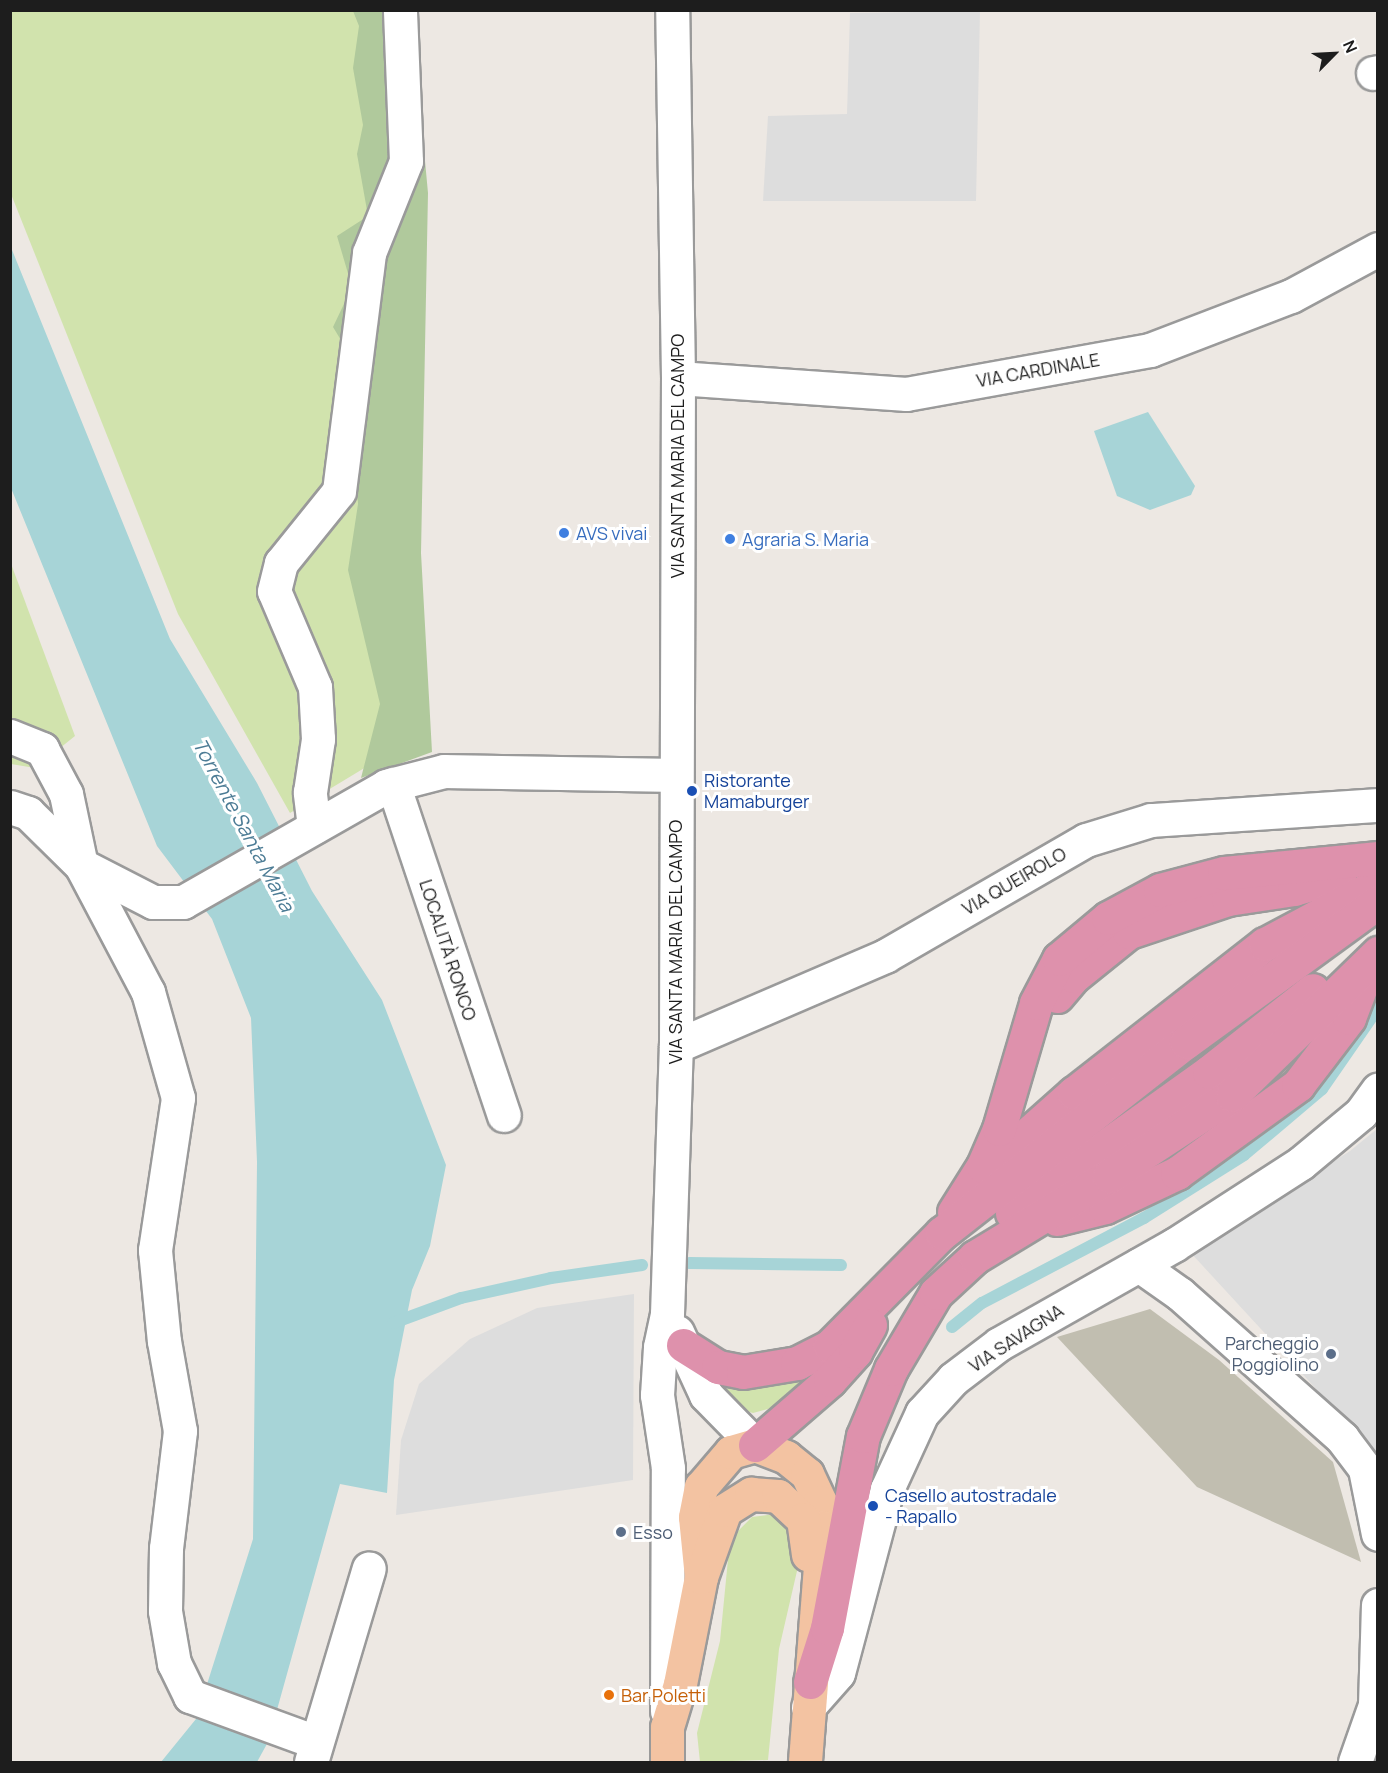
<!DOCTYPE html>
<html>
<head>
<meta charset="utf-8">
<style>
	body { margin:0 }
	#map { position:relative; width:1388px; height:1773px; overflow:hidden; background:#ede8e3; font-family:Manrope,sans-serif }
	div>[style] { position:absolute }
	.construction>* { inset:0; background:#c1beb0 }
	.grass>* { inset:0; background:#d1e3ad }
	.forest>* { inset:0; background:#b0c99c }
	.parking>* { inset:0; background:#ddd }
	.water>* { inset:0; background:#a7d4d7 }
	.stream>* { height:12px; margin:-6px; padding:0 6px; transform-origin:6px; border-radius:6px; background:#a7d4d7 }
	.roads { filter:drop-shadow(2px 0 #9a9a9a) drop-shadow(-2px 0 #9a9a9a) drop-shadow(0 2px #9a9a9a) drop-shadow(0 -2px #9a9a9a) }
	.minor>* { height:33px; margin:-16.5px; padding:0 16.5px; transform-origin:16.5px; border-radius:16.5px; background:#fff }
	.major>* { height:33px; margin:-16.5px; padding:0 16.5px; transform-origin:16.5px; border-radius:16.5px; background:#f3c3a2 }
	.highway>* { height:33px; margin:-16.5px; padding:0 16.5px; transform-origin:16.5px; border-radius:16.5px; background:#de91ac }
	.dots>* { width:16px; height:16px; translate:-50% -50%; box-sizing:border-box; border:3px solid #fff; border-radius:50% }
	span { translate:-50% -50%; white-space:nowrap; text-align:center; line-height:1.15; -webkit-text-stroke:6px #fff; paint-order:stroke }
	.street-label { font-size:18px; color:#1d1d1d }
	.shop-label { font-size:18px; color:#366cbe }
	.left { translate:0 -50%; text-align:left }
	.transit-label { font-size:18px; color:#164399 }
	.service-label { font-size:18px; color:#4e5e75 }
	.right { translate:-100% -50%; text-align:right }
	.food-label { font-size:18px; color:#c56008 }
	.water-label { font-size:20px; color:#4c7c95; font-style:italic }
	.frame { position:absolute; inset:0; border:12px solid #1d1d1d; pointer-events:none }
	.north { position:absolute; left:1304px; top:24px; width:60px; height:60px; -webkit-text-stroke:4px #fff; paint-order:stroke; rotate:66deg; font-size:16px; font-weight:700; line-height:24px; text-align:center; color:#1d1d1d }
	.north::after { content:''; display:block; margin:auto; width:21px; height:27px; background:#1d1d1d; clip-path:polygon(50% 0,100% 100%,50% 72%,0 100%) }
</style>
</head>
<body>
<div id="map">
	<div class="construction">
		<i style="clip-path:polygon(1150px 1309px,1219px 1360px,1333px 1462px,1361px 1562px,1197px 1487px,1057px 1337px)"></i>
	</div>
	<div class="grass">
		<i style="clip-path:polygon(10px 11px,390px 11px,397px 674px,376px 761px,290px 813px,178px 614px,11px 194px)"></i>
		<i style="clip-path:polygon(10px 561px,75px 736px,35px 768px,11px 764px)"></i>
		<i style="clip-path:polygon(828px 1355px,805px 1387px,768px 1409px,753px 1413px,740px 1409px,727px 1396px,724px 1385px,744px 1391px,776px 1385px)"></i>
		<i style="clip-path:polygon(775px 1514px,791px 1526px,803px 1545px,779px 1649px,768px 1760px,700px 1762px,697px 1733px,720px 1641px,730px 1539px,752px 1517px)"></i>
	</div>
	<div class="forest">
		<i style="clip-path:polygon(353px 11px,411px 11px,428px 193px,421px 553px,432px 752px,361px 778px,380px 704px,348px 570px,358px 504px,354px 417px,359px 370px,333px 327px,352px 287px,337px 236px,368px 216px,357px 154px,363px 125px,353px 68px,359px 26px)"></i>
	</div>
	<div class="parking">
		<i style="clip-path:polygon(980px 11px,976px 201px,763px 201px,768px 116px,847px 114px,850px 13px)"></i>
		<i style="clip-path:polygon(1377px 1129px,1377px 1455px,1190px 1252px,1350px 1151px)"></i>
		<i style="clip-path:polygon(634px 1294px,633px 1480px,396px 1515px,401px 1440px,419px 1384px,470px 1339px,537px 1308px)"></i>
	</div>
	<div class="water">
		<i style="clip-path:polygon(10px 245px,170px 639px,257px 783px,312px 891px,382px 1000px,446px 1165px,430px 1246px,412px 1290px,394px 1380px,387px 1493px,340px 1484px,268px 1742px,257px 1762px,161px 1762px,196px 1719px,253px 1539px,257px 1162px,251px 1018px,212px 919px,157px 846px,11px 488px)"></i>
		<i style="clip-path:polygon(1148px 412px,1195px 486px,1191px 495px,1150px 510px,1117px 496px,1094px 431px)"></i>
	</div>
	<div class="stream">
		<i style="left:689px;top:1263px;width:152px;rotate:0.8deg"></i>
		<i style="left:393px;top:1323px;width:72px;rotate:-20.2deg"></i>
		<i style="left:461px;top:1298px;width:92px;rotate:-12.5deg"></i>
		<i style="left:551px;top:1278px;width:92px;rotate:-8.1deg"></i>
		<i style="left:952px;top:1327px;width:38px;rotate:-39deg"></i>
		<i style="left:982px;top:1303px;width:183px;rotate:-27.7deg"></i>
		<i style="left:1144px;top:1218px;width:118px;rotate:-32.2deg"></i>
		<i style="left:1244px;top:1155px;width:102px;rotate:-40.2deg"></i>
		<i style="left:1322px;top:1089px;width:98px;rotate:-55.3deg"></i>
	</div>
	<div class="roads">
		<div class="minor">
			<i style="left:1373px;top:73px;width:5px;rotate:-11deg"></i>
			<i style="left:678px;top:378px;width:229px;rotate:4deg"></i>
			<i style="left:906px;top:394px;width:248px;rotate:-10.2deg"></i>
			<i style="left:1150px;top:350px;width:151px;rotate:-21deg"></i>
			<i style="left:1291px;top:296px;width:99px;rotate:-28.4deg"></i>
			<i style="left:10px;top:736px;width:35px;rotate:22deg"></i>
			<i style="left:42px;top:749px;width:51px;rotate:61.9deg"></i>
			<i style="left:66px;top:794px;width:73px;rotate:78.1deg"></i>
			<i style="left:81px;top:865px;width:144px;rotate:62.2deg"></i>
			<i style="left:148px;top:992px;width:110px;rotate:74.2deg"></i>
			<i style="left:178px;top:1098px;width:154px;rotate:98.6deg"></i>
			<i style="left:155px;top:1250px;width:91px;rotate:84.4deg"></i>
			<i style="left:164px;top:1341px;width:91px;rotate:79.9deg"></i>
			<i style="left:180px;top:1431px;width:118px;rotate:96.8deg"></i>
			<i style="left:166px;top:1548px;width:63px;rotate:90.9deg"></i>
			<i style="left:165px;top:1611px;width:53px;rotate:80.2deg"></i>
			<i style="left:174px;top:1663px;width:37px;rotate:64deg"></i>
			<i style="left:190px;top:1696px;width:134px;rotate:20.1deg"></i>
			<i style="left:393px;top:784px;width:349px;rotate:71.5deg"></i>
			<i style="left:10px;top:807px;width:19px;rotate:18deg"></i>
			<i style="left:28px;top:813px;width:74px;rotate:44.5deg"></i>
			<i style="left:81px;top:865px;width:81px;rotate:27.2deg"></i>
			<i style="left:153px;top:902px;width:30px"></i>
			<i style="left:183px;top:902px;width:234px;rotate:-29.7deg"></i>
			<i style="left:386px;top:786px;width:60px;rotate:-14.5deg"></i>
			<i style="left:444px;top:771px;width:232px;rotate:1deg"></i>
			<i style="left:314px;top:827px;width:35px;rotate:-97deg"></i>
			<i style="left:310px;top:792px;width:54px;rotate:-81.4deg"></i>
			<i style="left:318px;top:739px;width:52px;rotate:-93.3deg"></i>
			<i style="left:315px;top:687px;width:104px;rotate:-113.1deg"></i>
			<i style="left:274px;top:591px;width:29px;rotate:-76deg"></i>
			<i style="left:281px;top:563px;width:92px;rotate:-51.1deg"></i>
			<i style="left:339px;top:491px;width:240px;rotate:-82.8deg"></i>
			<i style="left:369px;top:253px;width:99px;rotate:-68.1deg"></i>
			<i style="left:406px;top:161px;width:151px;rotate:-92.3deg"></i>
			<i style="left:676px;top:1046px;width:228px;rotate:-23.3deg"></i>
			<i style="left:885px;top:956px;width:232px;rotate:-30deg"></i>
			<i style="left:1086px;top:840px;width:68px;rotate:-17.1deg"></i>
			<i style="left:1151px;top:820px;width:227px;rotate:-3.8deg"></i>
			<i style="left:1139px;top:1265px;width:50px;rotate:35.3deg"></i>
			<i style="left:1180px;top:1294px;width:217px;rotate:41.6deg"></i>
			<i style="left:1342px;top:1438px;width:39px;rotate:53deg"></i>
			<i style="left:1365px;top:1469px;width:66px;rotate:78.7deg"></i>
			<i style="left:677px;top:1332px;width:69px;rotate:65.3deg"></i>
			<i style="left:706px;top:1395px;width:70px;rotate:45.6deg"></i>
			<i style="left:808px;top:1707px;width:45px;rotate:-48.6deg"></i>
			<i style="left:838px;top:1673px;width:190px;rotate:-75.1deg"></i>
			<i style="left:887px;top:1489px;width:84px;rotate:-65.3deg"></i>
			<i style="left:922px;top:1413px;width:46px;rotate:-47.6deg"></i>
			<i style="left:953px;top:1379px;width:58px;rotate:-37.3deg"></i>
			<i style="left:999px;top:1344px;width:201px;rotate:-29.5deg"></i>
			<i style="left:1174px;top:1245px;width:151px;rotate:-32.8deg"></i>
			<i style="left:1301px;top:1163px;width:78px;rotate:-39.8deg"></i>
			<i style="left:1361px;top:1113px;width:29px;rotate:-54deg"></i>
			<i style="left:667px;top:1711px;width:243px;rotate:-89.8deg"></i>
			<i style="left:668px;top:1468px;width:74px;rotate:-98.6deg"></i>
			<i style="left:657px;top:1395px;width:48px;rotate:-86.4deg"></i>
			<i style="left:660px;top:1347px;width:34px;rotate:-78deg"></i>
			<i style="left:667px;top:1314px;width:268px;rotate:-88.1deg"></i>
			<i style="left:676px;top:1046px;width:668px;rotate:-89.83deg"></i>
			<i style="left:678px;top:378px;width:368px;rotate:-90.9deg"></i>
			<i style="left:311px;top:1762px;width:202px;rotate:-73.4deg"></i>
			<i style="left:1355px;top:1762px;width:60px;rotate:-70.7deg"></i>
			<i style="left:1375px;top:1705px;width:100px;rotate:-88.3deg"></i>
		</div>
		<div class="major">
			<i style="left:701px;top:1577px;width:60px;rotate:-95.7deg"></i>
			<i style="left:695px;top:1517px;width:31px;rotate:-79deg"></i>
			<i style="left:701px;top:1487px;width:46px;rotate:-49.4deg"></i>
			<i style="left:731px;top:1452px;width:25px;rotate:-16deg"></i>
			<i style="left:755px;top:1445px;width:33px;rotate:21deg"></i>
			<i style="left:786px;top:1457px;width:27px;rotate:39deg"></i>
			<i style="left:807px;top:1474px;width:31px;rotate:65deg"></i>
			<i style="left:820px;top:1502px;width:25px;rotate:83deg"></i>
			<i style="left:823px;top:1527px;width:236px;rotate:94.4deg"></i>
			<i style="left:667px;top:1762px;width:35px;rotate:-90deg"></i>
			<i style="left:667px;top:1727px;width:45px;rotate:-73.2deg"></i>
			<i style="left:680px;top:1684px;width:109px;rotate:-78.9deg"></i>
			<i style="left:701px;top:1577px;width:71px;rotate:-70.3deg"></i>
			<i style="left:725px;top:1510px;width:31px;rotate:-32deg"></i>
			<i style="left:751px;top:1494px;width:27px;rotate:4deg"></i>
			<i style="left:778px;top:1496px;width:34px;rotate:43deg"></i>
			<i style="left:803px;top:1519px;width:36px;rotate:82deg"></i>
		</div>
		<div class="highway">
			<i style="left:1057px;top:996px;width:26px;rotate:-50deg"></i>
			<i style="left:1074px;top:976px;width:70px;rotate:-38.7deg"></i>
			<i style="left:1129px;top:932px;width:104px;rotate:-18.4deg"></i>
			<i style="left:1228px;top:899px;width:67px;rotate:-8.6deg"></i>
			<i style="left:1294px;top:889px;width:47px;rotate:-16.1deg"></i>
			<i style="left:986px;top:1171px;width:118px;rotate:-41.6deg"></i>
			<i style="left:1074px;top:1093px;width:242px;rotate:-38deg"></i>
			<i style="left:1265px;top:944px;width:126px;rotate:-28deg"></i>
			<i style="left:954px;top:1212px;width:54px;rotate:-57.8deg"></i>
			<i style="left:983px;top:1166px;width:40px;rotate:-66.6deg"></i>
			<i style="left:999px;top:1129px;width:131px;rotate:-73.6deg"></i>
			<i style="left:1036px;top:1003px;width:50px;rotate:-62.4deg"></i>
			<i style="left:1059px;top:959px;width:64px;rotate:-39.9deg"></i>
			<i style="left:1108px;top:918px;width:59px;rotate:-28.3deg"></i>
			<i style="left:1160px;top:890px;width:66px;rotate:-14.9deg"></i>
			<i style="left:1224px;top:873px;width:155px;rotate:-5.6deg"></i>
			<i style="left:1012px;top:1213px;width:242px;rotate:-35.6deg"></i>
			<i style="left:1209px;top:1072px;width:132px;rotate:-38.3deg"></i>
			<i style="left:1057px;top:1219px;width:49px;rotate:-14deg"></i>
			<i style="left:1105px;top:1207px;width:80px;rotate:-25.3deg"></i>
			<i style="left:1177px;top:1173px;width:150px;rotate:-36deg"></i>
			<i style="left:1298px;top:1085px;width:84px;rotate:-52.7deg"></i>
			<i style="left:1349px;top:1018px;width:53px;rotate:-69.2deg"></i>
			<i style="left:683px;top:1345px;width:41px;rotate:32.2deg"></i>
			<i style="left:718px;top:1367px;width:25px;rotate:11deg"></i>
			<i style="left:743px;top:1372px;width:55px;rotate:-9.5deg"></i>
			<i style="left:797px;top:1363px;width:37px;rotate:-27deg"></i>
			<i style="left:830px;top:1346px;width:159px;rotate:-45.3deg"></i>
			<i style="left:942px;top:1233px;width:310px;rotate:-38.1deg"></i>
			<i style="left:1186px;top:1042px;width:238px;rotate:-36.1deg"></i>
			<i style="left:755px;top:1445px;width:99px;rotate:-40.9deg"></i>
			<i style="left:830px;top:1380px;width:38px;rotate:-48deg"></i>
			<i style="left:855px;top:1352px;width:31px;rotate:-61deg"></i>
			<i style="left:810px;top:1682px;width:57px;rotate:-72.5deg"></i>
			<i style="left:827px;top:1628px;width:195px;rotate:-79.4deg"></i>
			<i style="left:863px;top:1436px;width:73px;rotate:-67.3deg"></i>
			<i style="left:891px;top:1369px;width:88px;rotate:-59.4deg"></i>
			<i style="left:936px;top:1293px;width:53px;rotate:-42.7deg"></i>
			<i style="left:975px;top:1257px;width:157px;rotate:-31.2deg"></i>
			<i style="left:1109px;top:1176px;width:147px;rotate:-33.4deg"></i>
			<i style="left:1232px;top:1095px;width:204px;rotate:-44.2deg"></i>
		</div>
	</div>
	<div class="dots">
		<i style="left:564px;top:533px;background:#3f7fe0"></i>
		<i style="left:730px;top:539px;background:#3f7fe0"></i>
		<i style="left:692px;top:791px;background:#1a4fb4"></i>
		<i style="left:1331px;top:1354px;background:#5c6f8a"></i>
		<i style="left:873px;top:1506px;background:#1a4fb4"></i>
		<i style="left:621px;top:1532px;background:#5c6f8a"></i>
		<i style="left:609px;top:1695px;background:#e8710a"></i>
	</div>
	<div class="street-label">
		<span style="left:1038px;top:370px;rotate:-10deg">VIA CARDINALE</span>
		<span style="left:677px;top:456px;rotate:-90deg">VIA SANTA MARIA DEL CAMPO</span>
		<span style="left:1014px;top:881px;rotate:-30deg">VIA QUEIROLO</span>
		<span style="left:675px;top:942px;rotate:-90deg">VIA SANTA MARIA DEL CAMPO</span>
		<span style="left:448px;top:950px;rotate:72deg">LOCALITÀ RONCO</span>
		<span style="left:1016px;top:1338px;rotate:-33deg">VIA SAVAGNA</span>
	</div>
	<div class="shop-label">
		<span class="left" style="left:576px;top:533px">AVS vivai</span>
		<span class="left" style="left:742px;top:539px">Agraria S. Maria</span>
	</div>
	<div class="transit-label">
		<span class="left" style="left:704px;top:791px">Ristorante<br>Mamaburger</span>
		<span class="left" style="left:885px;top:1506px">Casello autostradale<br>- Rapallo</span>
	</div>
	<div class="service-label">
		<span class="right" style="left:1319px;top:1354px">Parcheggio<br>Poggiolino</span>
		<span class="left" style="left:633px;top:1532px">Esso</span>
	</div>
	<div class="food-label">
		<span class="left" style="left:621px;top:1695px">Bar Poletti</span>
	</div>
	<div class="water-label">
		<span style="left:244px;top:825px;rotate:62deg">Torrente Santa Maria</span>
	</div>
	<div class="frame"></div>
	<div class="north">N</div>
</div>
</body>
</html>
